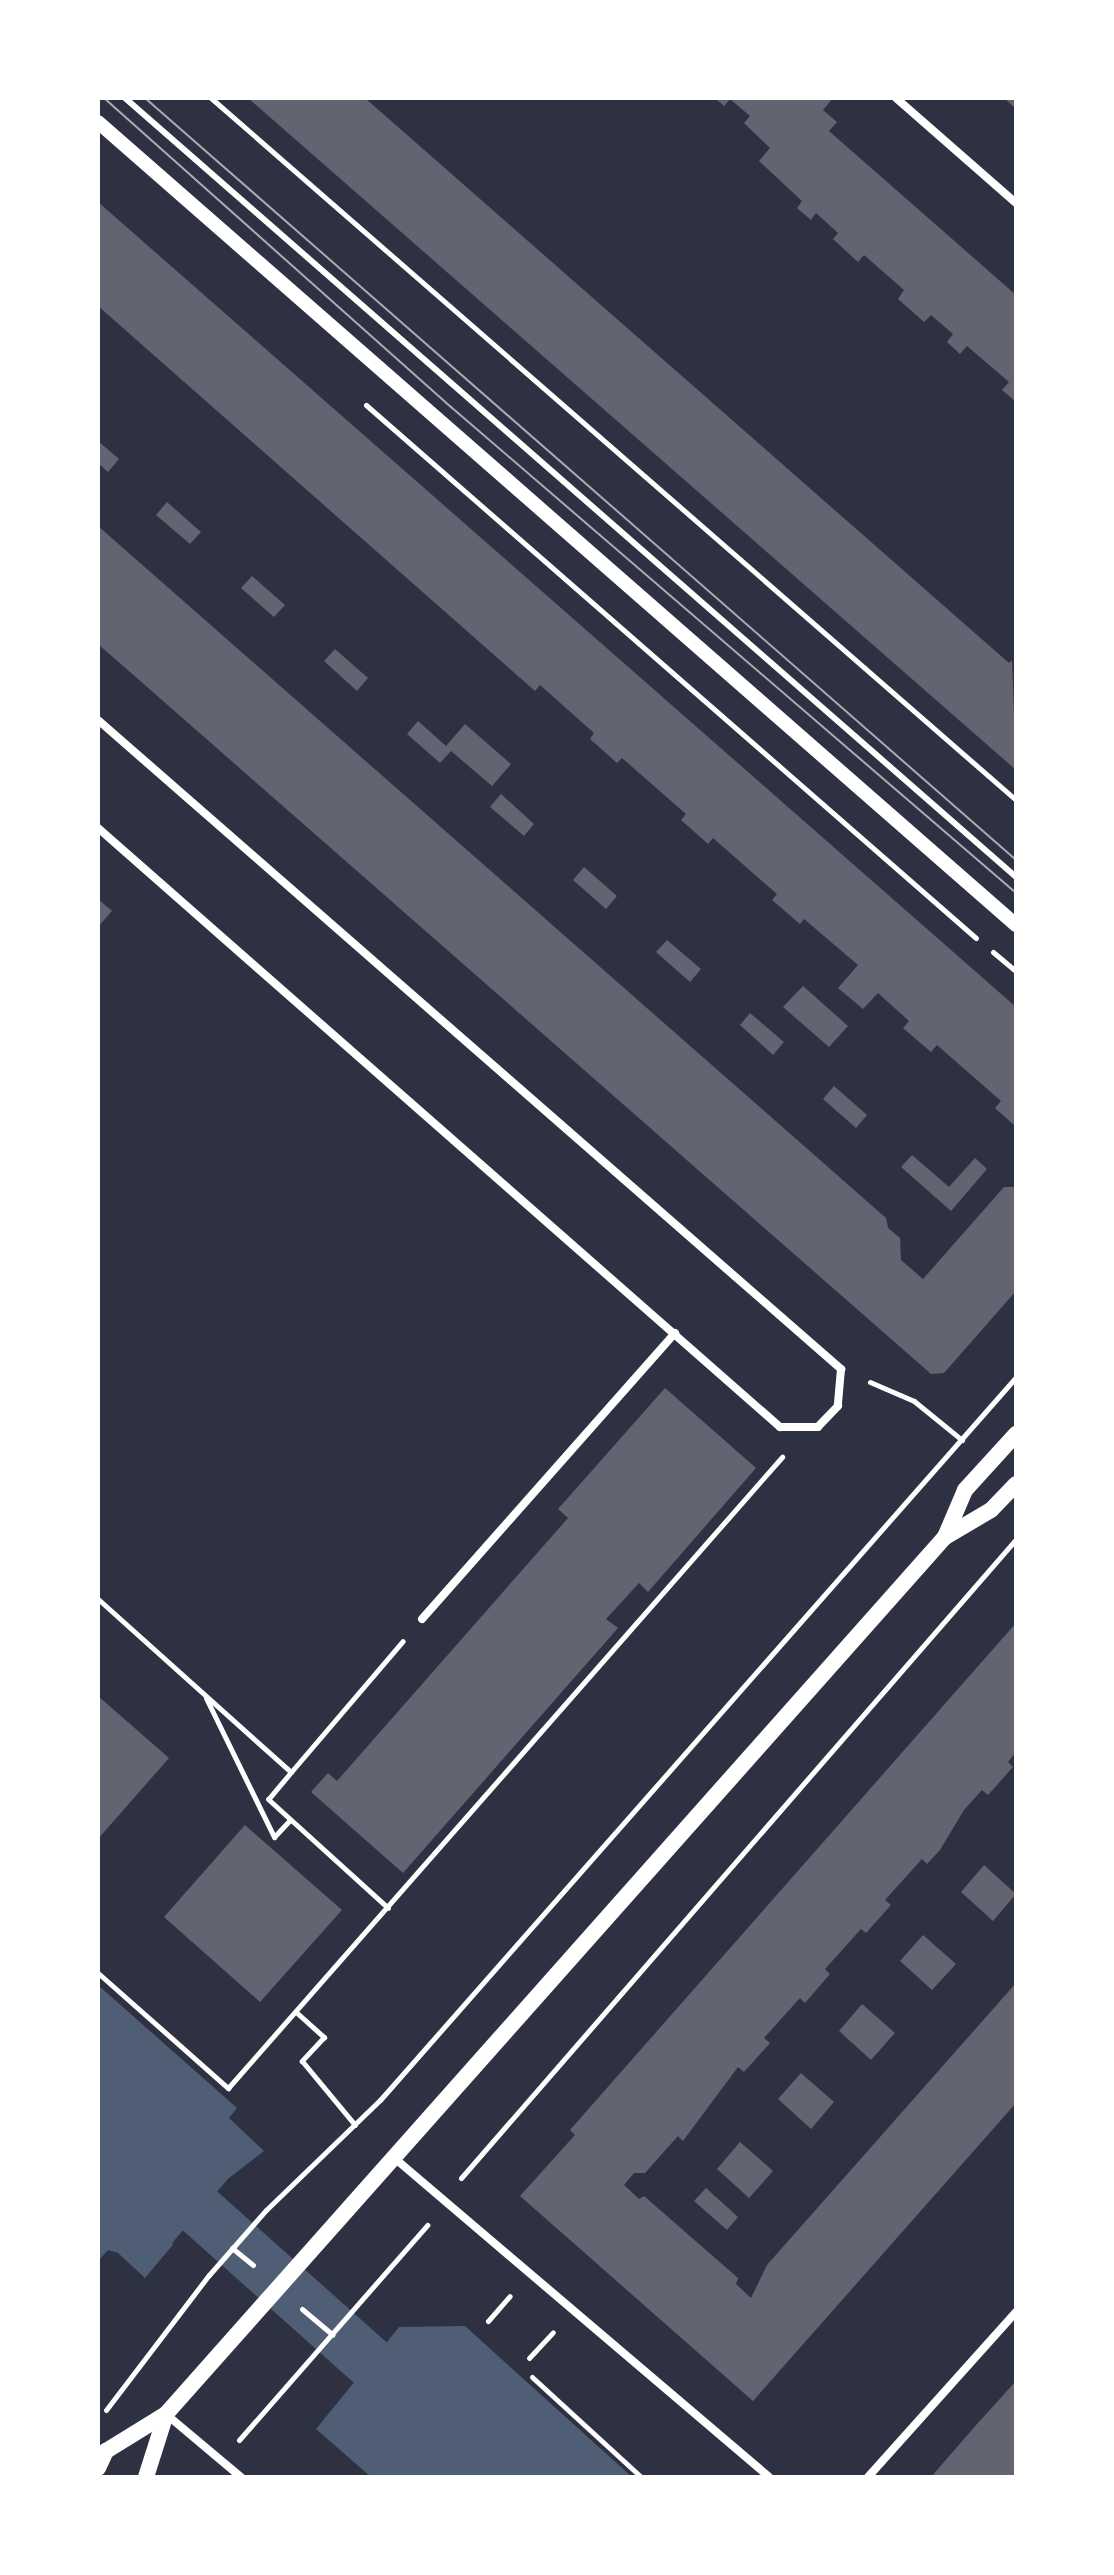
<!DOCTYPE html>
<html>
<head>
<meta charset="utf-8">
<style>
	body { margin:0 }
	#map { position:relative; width:1114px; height:2575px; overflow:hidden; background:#2d3142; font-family:"DejaVu Sans",sans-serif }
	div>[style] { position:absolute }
	.water>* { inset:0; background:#4f5d75 }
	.pier>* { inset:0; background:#2d3142 }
	.canal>* { height:52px; margin:-26px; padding:0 26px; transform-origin:26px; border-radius:26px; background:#4f5d75 }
	.building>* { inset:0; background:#626471 }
	.path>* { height:5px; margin:-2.5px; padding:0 2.5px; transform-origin:2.5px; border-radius:2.5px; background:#fff }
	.service>* { height:6px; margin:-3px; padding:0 3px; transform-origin:3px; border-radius:3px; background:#fff }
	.minor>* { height:8px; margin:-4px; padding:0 4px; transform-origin:4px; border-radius:4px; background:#fff }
	.tertiary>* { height:14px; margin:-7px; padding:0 7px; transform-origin:7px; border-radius:7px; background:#fff }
	.secondary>* { height:16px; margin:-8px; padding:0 8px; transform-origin:8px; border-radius:8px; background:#fff }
	.tram>* { height:2px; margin:-1px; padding:0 1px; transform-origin:1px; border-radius:1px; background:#abadb3 }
	span { translate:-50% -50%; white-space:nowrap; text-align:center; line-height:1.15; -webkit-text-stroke:8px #fff; paint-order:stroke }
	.frame { position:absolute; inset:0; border:100px solid #fff; pointer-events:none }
</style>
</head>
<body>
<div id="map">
	<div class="water">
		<i style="clip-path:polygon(98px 1985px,237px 2108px,229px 2118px,264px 2151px,229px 2178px,145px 2278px,118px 2253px,108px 2250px,98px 2261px)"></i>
		<i style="clip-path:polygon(465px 2326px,632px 2477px,371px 2477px,316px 2429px,399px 2327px)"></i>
	</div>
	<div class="pier">
		<i style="clip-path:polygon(229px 2178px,232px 2181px,175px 2245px,172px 2243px)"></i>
		<i style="clip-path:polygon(396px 2324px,399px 2327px,342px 2392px,339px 2390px)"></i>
	</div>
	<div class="canal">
		<i style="left:98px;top:2139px;width:63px;rotate:28.6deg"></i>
		<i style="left:153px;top:2169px;width:463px;rotate:41.7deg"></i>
	</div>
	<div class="building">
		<i style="clip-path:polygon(248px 98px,365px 98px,1009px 663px,1012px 660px,1016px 770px)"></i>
		<i style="clip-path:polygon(715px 98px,833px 98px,823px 110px,837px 122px,829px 131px,1016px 295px,1016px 402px,1002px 390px,1009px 382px,967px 346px,960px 354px,947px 342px,953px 334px,931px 315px,924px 322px,898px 299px,904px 290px,864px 255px,858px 262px,833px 239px,838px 233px,816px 213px,811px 220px,797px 208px,802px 201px,759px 161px,770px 148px,744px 123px,750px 116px,730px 99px,724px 106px)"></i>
		<i style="clip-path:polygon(1004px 98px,1016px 98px,1016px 109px)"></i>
		<i style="clip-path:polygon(98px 202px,1016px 1007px,1016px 1127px,995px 1108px,1001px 1101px,937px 1045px,931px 1052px,903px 1028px,909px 1021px,878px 993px,863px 1009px,838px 988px,858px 965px,804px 919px,800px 924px,772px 900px,777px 894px,713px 838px,708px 844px,681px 820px,686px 814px,622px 758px,617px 763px,590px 739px,594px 733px,540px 685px,535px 691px,98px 306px)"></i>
		<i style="clip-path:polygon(98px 441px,119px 459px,108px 472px,98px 463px)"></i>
		<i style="clip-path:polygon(167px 502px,201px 532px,190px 544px,156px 515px)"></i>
		<i style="clip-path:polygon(98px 526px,886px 1218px,888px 1228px,900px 1238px,901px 1260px,923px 1279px,1004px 1187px,1016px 1187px,1016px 1291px,944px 1373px,931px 1374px,98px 644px)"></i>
		<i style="clip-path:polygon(252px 576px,285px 605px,274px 617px,241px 588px)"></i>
		<i style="clip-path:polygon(335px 649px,368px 678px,357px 691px,324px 661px)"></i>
		<i style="clip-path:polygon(418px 721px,446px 746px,465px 724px,511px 764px,492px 786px,451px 751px,440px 763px,407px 734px)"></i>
		<i style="clip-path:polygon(501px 794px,534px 824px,524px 836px,490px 807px)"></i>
		<i style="clip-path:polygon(584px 867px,617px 896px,606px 909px,573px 880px)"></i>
		<i style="clip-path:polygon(98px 899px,112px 911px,98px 927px)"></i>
		<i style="clip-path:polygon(667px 940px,701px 969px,690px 982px,656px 952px)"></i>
		<i style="clip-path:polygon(803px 986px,848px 1026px,829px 1047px,783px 1007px)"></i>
		<i style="clip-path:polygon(750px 1013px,784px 1042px,773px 1055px,740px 1025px)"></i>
		<i style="clip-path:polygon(834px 1086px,867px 1115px,856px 1128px,823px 1099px)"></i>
		<i style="clip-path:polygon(912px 1155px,949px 1187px,975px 1158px,987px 1169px,951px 1211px,901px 1167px)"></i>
		<i style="clip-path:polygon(665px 1388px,756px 1468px,648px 1592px,639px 1583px,606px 1619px,618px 1628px,403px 1873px,311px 1792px,328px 1773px,337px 1781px,568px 1518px,558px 1509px)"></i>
		<i style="clip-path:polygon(1016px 1623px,1016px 1752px,1008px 1762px,1013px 1767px,988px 1795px,982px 1790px,964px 1810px,940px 1850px,927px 1864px,922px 1859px,885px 1900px,891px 1905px,866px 1933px,861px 1929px,825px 1969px,830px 1974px,805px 2003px,800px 1998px,764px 2038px,770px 2043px,744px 2072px,738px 2067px,683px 2141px,678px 2136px,645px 2173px,634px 2173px,624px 2185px,639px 2199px,644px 2196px,738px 2278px,736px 2284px,751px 2298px,767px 2265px,1016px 1983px,1016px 2103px,753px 2401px,520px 2196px,575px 2135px,570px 2130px)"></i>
		<i style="clip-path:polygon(98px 1696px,169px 1758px,98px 1839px)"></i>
		<i style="clip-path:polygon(245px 1825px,342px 1910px,260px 2002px,164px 1917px)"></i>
		<i style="clip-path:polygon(984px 1865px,1016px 1894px,993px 1921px,961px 1892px)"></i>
		<i style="clip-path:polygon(923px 1935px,956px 1964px,932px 1990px,900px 1961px)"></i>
		<i style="clip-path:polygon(862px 2004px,895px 2033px,871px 2060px,839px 2031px)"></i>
		<i style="clip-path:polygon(801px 2073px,834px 2102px,811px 2129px,778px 2099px)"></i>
		<i style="clip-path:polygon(740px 2142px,773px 2171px,749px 2198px,717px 2169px)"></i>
		<i style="clip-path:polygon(706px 2188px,738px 2217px,727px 2230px,694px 2201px)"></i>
		<i style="clip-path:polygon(1016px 2381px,1016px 2477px,931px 2477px,977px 2424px)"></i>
	</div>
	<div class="path">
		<i style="left:211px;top:98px;width:1068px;rotate:41.09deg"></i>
		<i style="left:366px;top:405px;width:810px;rotate:41.15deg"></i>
		<i style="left:993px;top:952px;width:30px;rotate:40deg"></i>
		<i style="left:870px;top:1382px;width:48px;rotate:23.4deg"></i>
		<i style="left:914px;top:1401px;width:62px;rotate:39.1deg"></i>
		<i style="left:98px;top:1599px;width:259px;rotate:41.9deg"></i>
		<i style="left:291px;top:1772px;width:172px;rotate:-49.5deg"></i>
		<i style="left:206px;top:1698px;width:155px;rotate:63.9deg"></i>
		<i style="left:274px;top:1837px;width:23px;rotate:-47deg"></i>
		<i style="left:291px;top:1772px;width:35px;rotate:130deg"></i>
		<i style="left:268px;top:1799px;width:162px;rotate:42.2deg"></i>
		<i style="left:98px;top:1973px;width:174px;rotate:41.5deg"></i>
		<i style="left:228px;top:2088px;width:840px;rotate:-48.72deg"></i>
		<i style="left:296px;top:2012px;width:38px;rotate:42deg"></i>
		<i style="left:324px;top:2037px;width:33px;rotate:133deg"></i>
		<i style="left:302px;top:2061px;width:83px;rotate:50.4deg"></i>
		<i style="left:461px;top:2178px;width:846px;rotate:-49.02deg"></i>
		<i style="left:232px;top:2248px;width:27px;rotate:39deg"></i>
		<i style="left:302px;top:2309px;width:40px;rotate:40deg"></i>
		<i style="left:488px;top:2321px;width:33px;rotate:-49deg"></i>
		<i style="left:529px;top:2358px;width:35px;rotate:-47deg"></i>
		<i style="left:532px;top:2377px;width:148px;rotate:42.5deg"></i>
		<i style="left:106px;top:2410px;width:170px;rotate:-52.7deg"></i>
		<i style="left:209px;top:2275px;width:86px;rotate:-48.8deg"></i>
		<i style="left:266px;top:2210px;width:158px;rotate:-44deg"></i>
		<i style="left:380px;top:2100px;width:963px;rotate:-48.66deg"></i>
		<i style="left:239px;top:2440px;width:286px;rotate:-48.8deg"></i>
	</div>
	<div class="service">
		<i style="left:125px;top:98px;width:1184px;rotate:41.16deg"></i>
	</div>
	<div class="minor">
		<i style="left:896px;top:98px;width:159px;rotate:41.2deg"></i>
		<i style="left:98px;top:720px;width:987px;rotate:41.14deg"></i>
		<i style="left:841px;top:1369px;width:37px;rotate:95deg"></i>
		<i style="left:838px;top:1406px;width:29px;rotate:134deg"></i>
		<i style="left:818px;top:1427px;width:38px;rotate:180deg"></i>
		<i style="left:780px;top:1427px;width:908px;rotate:-138.71deg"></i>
		<i style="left:422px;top:1619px;width:382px;rotate:-48.5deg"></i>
		<i style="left:392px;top:2156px;width:495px;rotate:40.4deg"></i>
		<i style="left:167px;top:2415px;width:97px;rotate:40deg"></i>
		<i style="left:868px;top:2477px;width:222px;rotate:-48.1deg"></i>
	</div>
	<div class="tertiary">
		<i style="left:98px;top:122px;width:1220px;rotate:41.18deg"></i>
	</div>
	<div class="secondary">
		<i style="left:945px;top:1537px;width:51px;rotate:-66.9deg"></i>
		<i style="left:965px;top:1490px;width:76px;rotate:-47.7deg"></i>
		<i style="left:98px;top:2468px;width:19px;rotate:-65deg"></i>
		<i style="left:106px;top:2451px;width:70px;rotate:-31.7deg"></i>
		<i style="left:166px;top:2414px;width:1173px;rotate:-48.39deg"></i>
		<i style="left:945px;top:1537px;width:53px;rotate:-30.4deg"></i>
		<i style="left:991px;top:1510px;width:36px;rotate:-46deg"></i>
		<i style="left:146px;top:2477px;width:66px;rotate:-72.4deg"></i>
	</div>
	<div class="tram">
		<i style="left:104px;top:98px;width:465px;rotate:41.7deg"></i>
		<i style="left:451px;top:407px;width:745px;rotate:40.7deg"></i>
		<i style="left:145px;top:98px;width:1157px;rotate:41.18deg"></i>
	</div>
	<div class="frame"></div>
</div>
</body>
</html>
